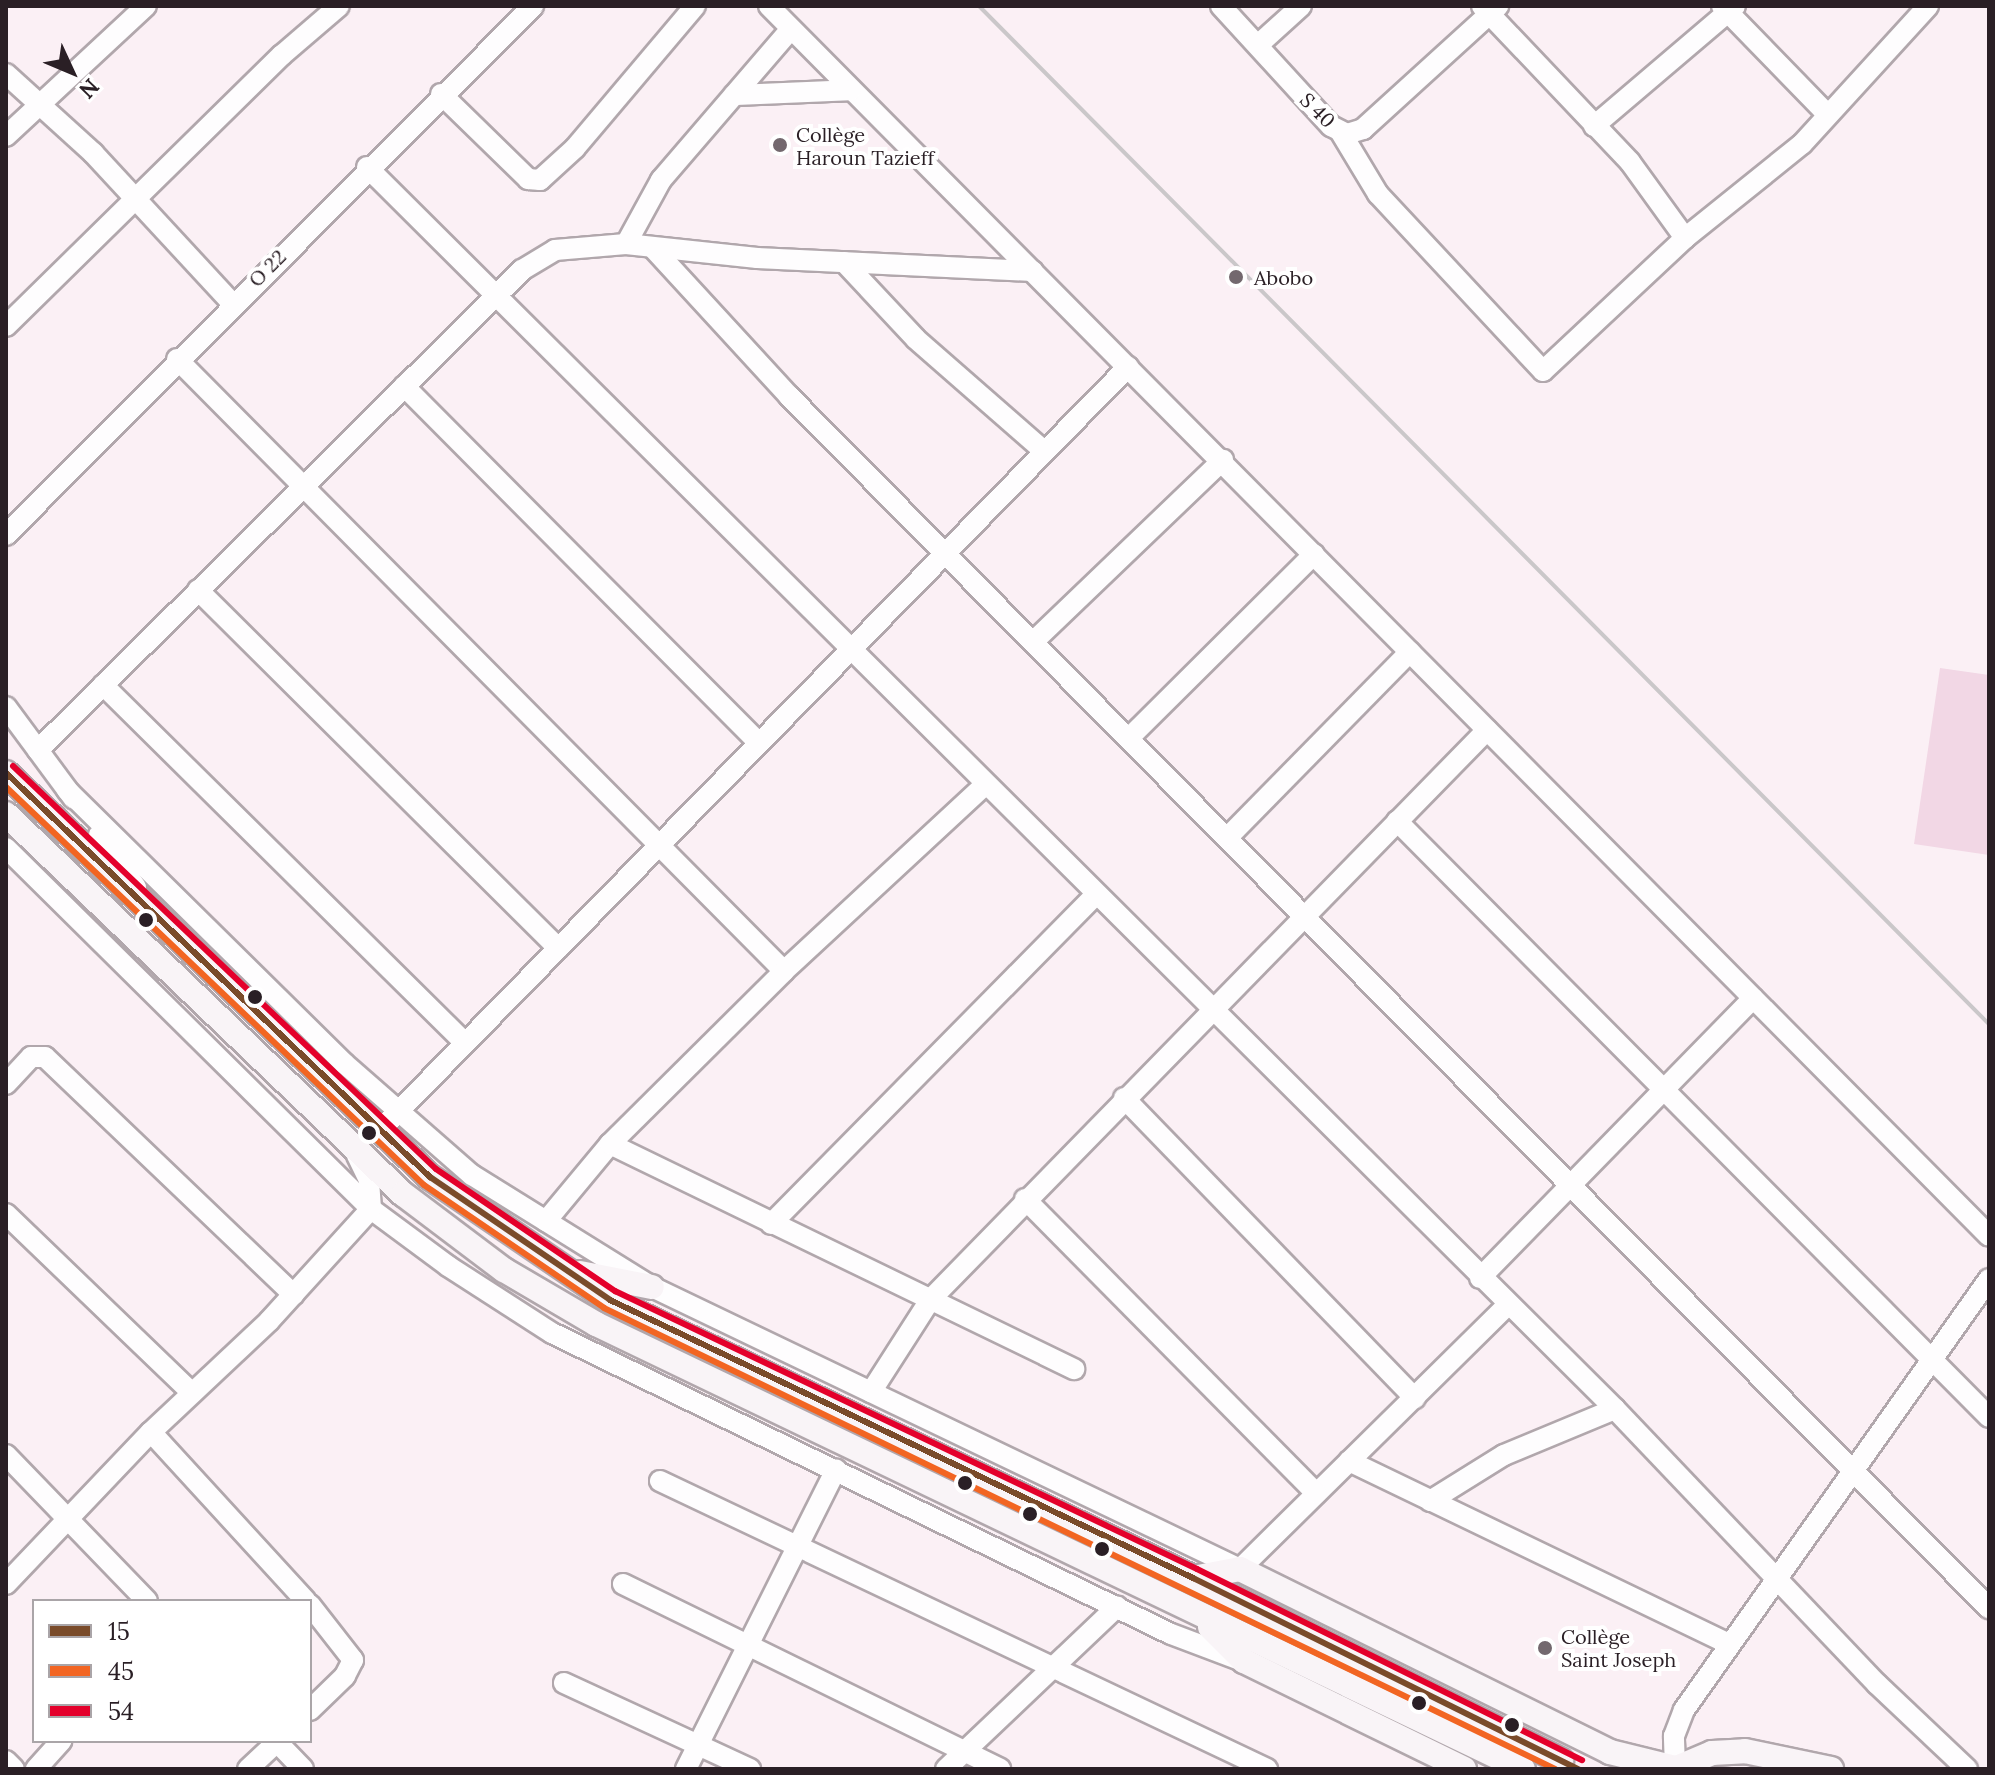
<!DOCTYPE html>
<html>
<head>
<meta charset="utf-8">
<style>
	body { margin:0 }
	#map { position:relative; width:1995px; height:1775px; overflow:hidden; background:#fbf0f5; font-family:Lora,serif }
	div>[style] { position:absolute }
	.green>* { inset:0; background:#f2d7e5 }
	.roads { filter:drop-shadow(2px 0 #b1a7ac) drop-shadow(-2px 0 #b1a7ac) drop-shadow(0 2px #b1a7ac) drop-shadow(0 -2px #b1a7ac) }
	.minor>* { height:20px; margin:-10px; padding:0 10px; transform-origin:10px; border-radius:10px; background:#fefdfe }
	.major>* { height:24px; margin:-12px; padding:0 12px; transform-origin:12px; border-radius:12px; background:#f9f4f7 }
	.rail>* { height:4px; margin:-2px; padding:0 2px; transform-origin:2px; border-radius:2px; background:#cac7c9 }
	.bus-1>* { height:6px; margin:-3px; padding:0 3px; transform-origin:3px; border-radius:3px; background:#7a4b2a }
	.bus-2>* { height:6px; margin:-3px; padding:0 3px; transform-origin:3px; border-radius:3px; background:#f26522 }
	.bus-3>* { height:6px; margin:-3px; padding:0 3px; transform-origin:3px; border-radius:3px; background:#e4002b }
	.dots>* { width:22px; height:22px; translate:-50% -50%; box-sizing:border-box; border:4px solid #fff; border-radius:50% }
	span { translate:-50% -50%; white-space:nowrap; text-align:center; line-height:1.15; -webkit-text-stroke:8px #fff; paint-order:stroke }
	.street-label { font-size:20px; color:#2a1f25 }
	.poi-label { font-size:20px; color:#2a1f25 }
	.left { translate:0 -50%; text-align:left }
	.frame { position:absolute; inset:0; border:8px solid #2a1f25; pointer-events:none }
	.legend { position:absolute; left:32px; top:1599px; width:280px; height:144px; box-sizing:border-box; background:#fff; border:2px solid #aaa5a8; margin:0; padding:10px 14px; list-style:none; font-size:24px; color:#2a1f25 }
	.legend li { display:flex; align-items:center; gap:16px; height:40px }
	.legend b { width:40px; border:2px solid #aaa5a8 }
	.north { position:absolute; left:32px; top:32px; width:80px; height:80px; -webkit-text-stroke:6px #fff; paint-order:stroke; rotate:134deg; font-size:22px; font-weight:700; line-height:32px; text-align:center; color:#2a1f25 }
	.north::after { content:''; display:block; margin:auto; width:28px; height:36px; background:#2a1f25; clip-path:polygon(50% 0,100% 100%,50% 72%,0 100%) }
</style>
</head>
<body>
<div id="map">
	<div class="green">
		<i style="clip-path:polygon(1940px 668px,1989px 675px,1989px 855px,1914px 844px)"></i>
	</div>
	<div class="roads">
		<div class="minor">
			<i style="left:769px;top:6px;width:1732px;rotate:45.23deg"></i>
			<i style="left:1221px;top:6px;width:163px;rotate:47.5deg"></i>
			<i style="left:1331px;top:126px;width:18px;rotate:27deg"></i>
			<i style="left:1347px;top:134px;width:17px;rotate:-17deg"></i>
			<i style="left:1363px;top:129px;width:183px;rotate:-42.3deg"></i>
			<i style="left:1482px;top:6px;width:215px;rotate:46.5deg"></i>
			<i style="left:1630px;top:162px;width:94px;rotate:54.1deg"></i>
			<i style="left:1722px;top:6px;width:151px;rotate:45.8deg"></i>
			<i style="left:1258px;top:45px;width:58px;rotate:-42.2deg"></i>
			<i style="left:6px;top:74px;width:118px;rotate:42.2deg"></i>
			<i style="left:93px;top:153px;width:206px;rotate:47.2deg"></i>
			<i style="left:441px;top:94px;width:122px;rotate:44.3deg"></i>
			<i style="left:528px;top:179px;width:12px;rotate:5deg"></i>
			<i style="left:540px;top:180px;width:47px;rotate:-42.4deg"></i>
			<i style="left:575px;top:148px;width:186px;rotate:-49.8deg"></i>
			<i style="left:734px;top:95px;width:117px;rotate:-2.4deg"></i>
			<i style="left:1594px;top:126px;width:185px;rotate:-40.4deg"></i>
			<i style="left:1340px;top:131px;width:74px;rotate:58.9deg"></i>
			<i style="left:1378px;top:194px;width:242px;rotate:47deg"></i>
			<i style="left:1543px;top:371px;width:195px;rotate:-43.1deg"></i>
			<i style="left:1685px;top:238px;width:150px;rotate:-38.8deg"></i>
			<i style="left:1802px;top:144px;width:187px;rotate:-47.6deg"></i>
			<i style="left:6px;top:136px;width:191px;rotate:-42.9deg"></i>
			<i style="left:367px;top:167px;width:1761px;rotate:44.86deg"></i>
			<i style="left:1615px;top:1409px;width:380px;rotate:46.4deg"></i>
			<i style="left:1877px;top:1684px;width:124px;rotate:43.4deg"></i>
			<i style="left:626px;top:244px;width:73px;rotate:-61.3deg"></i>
			<i style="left:661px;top:180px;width:199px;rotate:-49.3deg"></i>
			<i style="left:653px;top:248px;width:201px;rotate:47.4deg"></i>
			<i style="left:789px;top:396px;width:1706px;rotate:45.29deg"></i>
			<i style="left:844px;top:262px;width:105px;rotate:46.9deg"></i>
			<i style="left:916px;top:339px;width:170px;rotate:41.2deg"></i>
			<i style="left:6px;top:326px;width:387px;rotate:-44.5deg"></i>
			<i style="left:282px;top:55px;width:75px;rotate:-40.7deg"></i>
			<i style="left:177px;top:359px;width:862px;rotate:45.24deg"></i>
			<i style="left:404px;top:386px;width:503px;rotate:45.16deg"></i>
			<i style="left:6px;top:535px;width:747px;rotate:-45.11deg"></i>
			<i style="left:198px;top:590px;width:508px;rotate:44.84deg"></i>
			<i style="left:1034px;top:641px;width:262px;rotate:-43.8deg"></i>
			<i style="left:103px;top:685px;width:509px;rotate:44.68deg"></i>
			<i style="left:6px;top:707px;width:114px;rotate:53.5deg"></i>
			<i style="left:1131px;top:736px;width:258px;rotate:-44.8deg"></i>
			<i style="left:38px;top:750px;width:682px;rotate:-44.76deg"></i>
			<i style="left:522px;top:270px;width:39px;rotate:-31deg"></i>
			<i style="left:555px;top:250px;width:71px;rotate:-4.8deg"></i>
			<i style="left:626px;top:244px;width:132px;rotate:6.1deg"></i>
			<i style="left:757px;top:258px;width:276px;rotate:2.7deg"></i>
			<i style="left:67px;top:790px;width:390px;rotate:44.6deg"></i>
			<i style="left:345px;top:1064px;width:169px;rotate:41.2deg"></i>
			<i style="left:472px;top:1175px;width:212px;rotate:31.9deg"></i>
			<i style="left:652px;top:1287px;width:652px;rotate:25.62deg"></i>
			<i style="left:1240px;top:1569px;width:376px;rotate:-44.6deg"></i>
			<i style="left:1397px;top:821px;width:840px;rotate:45.19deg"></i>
			<i style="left:99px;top:835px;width:64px;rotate:54.6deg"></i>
			<i style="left:1229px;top:836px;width:258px;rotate:-45.5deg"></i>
			<i style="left:6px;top:848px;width:513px;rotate:44.68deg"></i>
			<i style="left:371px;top:1209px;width:96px;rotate:36.5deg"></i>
			<i style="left:448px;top:1266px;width:124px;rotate:32.8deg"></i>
			<i style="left:552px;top:1333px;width:688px;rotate:25.93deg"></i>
			<i style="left:1171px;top:1634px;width:74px;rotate:20.6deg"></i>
			<i style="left:6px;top:1084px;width:37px;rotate:-47deg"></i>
			<i style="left:31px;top:1057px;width:14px"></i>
			<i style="left:45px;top:1057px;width:344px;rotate:43.7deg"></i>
			<i style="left:1124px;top:1098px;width:418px;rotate:45.9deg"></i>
			<i style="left:389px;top:1121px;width:1056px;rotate:-45.58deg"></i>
			<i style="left:610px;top:1144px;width:516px;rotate:25.87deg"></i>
			<i style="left:1025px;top:1199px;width:414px;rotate:45.3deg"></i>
			<i style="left:6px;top:1214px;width:258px;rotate:43.9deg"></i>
			<i style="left:546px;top:1221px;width:100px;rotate:-50.3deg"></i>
			<i style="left:610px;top:1144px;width:245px;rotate:-44.8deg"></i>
			<i style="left:784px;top:971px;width:272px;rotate:-42.8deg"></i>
			<i style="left:771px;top:1224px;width:461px;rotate:-45.4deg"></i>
			<i style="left:1480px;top:1278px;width:391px;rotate:-45.7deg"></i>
			<i style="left:871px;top:1392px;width:109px;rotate:-57.3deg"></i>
			<i style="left:930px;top:1300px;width:797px;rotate:-45.66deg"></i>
			<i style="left:151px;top:1432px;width:229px;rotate:47.5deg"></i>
			<i style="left:6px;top:1455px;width:203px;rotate:46deg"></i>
			<i style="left:1349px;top:1461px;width:420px;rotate:25.7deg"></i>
			<i style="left:660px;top:1481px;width:672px;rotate:25.38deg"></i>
			<i style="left:1430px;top:1501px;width:87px;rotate:-31.9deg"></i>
			<i style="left:1504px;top:1455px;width:120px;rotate:-22.5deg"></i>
			<i style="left:6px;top:1584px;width:210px;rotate:-46.4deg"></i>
			<i style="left:151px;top:1432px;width:162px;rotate:-43.2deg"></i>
			<i style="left:269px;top:1321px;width:151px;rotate:-47.7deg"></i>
			<i style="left:371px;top:1209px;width:29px;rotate:-94deg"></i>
			<i style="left:369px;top:1180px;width:28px;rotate:-116deg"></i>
			<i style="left:623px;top:1584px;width:420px;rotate:26.1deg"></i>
			<i style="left:310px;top:1605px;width:70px;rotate:52deg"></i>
			<i style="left:353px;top:1660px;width:18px;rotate:117deg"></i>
			<i style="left:345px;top:1676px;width:49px;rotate:135.8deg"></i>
			<i style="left:564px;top:1683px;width:205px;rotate:24.8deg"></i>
			<i style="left:276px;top:1741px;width:39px;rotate:46deg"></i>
			<i style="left:6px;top:1761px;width:11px;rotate:45deg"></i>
			<i style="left:1675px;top:1768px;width:32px;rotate:-92deg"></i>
			<i style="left:1674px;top:1736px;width:28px;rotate:-69deg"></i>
			<i style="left:1684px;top:1710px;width:528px;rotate:-54.71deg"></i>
			<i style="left:36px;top:1769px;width:38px;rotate:-48deg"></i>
			<i style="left:248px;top:1769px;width:41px;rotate:-43deg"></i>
			<i style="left:686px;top:1769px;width:335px;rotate:-63.4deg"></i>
			<i style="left:946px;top:1769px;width:236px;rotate:-43.5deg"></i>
		</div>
		<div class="major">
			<i style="left:6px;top:773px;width:586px;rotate:43.62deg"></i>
			<i style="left:430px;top:1177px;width:218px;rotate:34.3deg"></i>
			<i style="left:610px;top:1300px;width:646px;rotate:25.49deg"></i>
			<i style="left:1193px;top:1578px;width:411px;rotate:26.4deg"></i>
			<i style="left:6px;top:814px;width:550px;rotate:43.75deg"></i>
			<i style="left:403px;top:1194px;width:126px;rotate:37deg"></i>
			<i style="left:504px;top:1270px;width:107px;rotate:30.4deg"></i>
			<i style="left:596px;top:1324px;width:1028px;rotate:25.64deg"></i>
			<i style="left:580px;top:1273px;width:73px;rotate:11deg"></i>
			<i style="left:1193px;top:1578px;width:48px;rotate:-10.8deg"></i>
			<i style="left:1240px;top:1569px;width:413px;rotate:26.3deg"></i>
			<i style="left:1610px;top:1752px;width:67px;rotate:13.8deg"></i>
			<i style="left:1210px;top:1627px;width:48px;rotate:45deg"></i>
			<i style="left:1244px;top:1661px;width:245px;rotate:26.1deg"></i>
			<i style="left:1674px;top:1769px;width:41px;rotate:-22.8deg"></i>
			<i style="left:1712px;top:1753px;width:33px;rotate:-3deg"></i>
			<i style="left:1745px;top:1751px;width:88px;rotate:11.8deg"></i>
		</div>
	</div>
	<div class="rail">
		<i style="left:979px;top:6px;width:1434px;rotate:45.23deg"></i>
	</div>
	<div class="bus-1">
		<i style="left:6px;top:773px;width:586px;rotate:43.62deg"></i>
		<i style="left:430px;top:1177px;width:218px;rotate:34.3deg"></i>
		<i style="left:610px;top:1300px;width:646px;rotate:25.49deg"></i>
		<i style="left:1193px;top:1578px;width:430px;rotate:26.4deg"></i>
	</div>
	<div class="bus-2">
		<i style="left:6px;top:787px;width:577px;rotate:43.6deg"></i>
		<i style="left:424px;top:1185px;width:218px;rotate:34.3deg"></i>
		<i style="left:604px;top:1308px;width:1057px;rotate:25.86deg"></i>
	</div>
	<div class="bus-3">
		<i style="left:13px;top:766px;width:584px;rotate:43.61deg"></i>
		<i style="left:436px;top:1169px;width:217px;rotate:34.3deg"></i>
		<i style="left:615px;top:1291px;width:645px;rotate:25.53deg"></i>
		<i style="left:1197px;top:1569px;width:430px;rotate:26.4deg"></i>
	</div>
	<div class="dots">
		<i style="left:780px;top:145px;background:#73686e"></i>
		<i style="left:1236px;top:277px;background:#73686e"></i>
		<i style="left:146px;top:920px;background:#2a1f25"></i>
		<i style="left:255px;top:997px;background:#2a1f25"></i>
		<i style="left:369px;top:1133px;background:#2a1f25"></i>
		<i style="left:965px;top:1483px;background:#2a1f25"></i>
		<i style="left:1030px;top:1514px;background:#2a1f25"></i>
		<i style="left:1102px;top:1549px;background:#2a1f25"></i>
		<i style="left:1545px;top:1648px;background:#73686e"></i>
		<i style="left:1419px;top:1703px;background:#2a1f25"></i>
		<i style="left:1512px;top:1725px;background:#2a1f25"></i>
	</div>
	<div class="street-label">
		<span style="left:1318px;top:110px;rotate:45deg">S 40</span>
		<span style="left:267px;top:268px;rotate:-45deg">O 22</span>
	</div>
	<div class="poi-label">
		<span class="left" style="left:796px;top:146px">Collège<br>Haroun Tazieff</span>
		<span class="left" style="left:1254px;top:277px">Abobo</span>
		<span class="left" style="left:1561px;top:1648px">Collège<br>Saint Joseph</span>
	</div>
	<div class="frame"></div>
	<ul class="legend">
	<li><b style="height:10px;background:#7a4b2a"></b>15</li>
	<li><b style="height:10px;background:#f26522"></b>45</li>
	<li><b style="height:10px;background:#e4002b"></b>54</li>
	</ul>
	<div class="north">N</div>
</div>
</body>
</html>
